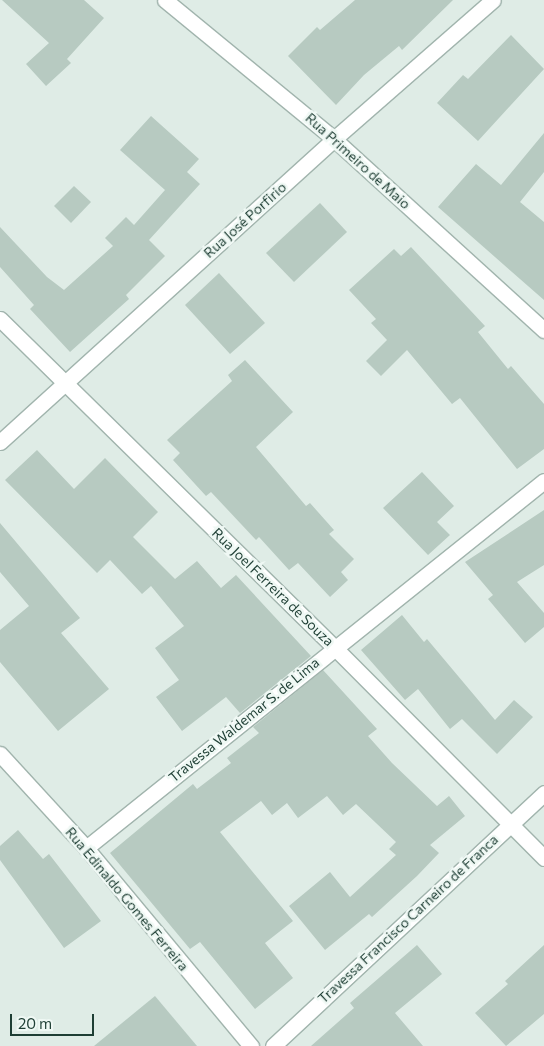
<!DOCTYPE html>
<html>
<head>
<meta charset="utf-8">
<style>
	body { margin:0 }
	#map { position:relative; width:544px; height:1046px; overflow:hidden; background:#dfece6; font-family:Commissioner,sans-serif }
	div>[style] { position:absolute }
	.building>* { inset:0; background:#b7cac1 }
	.roads { filter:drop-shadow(1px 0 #a1b4ad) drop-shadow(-1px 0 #a1b4ad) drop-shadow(0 1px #a1b4ad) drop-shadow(0 -1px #a1b4ad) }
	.street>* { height:15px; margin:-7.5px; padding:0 7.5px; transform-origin:7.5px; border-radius:7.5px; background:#fff }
	.secondary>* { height:15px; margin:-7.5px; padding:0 7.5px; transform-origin:7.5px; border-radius:7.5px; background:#fff }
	span { translate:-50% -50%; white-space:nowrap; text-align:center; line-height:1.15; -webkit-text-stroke:5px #eff8f4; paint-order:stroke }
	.street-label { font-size:14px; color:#1e3e34 }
	.scale { position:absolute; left:10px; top:1014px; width:84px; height:22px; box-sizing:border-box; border:2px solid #1e3e34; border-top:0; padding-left:6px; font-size:15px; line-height:18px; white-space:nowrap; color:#1e3e34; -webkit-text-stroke:4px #eff8f4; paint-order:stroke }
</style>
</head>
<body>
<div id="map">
	<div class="building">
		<i style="clip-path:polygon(2px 0,84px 0,104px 18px,67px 59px,71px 63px,46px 86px,26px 64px,49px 43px)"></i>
		<i style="clip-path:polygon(355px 0,453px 0,402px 50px,399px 46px,364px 75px,336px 105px,288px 56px,317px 27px,320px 30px)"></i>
		<i style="clip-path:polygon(511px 35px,544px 69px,478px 141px,437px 103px,463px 75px,468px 79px)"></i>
		<i style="clip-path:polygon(151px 116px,199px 159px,187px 172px,200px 184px,149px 240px,165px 256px,126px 295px,129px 299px,70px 352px,30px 309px,34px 305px,0 267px,0 227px,47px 277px,64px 290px,113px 246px,105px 238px,126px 217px,134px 225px,165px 190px,120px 150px)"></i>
		<i style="clip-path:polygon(544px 133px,544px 172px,520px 202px,544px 222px,544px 300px,438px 207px,476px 164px,501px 185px)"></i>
		<i style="clip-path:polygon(74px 186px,91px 202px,71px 223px,54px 206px)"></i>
		<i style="clip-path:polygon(320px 203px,347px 232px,294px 282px,266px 253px)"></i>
		<i style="clip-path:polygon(411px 247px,485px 326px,478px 332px,508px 369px,511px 366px,544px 404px,544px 449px,517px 469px,460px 398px,452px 404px,407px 350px,381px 376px,366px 361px,387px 340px,371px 323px,376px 319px,349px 290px,394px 249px,401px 256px)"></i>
		<i style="clip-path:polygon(219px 273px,265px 323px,230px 354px,185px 305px)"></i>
		<i style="clip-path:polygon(245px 360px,293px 412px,256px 447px,306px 506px,310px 503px,334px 530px,329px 534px,354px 559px,341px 572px,348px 580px,330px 597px,298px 563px,289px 570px,259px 537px,256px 540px,211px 492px,206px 496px,173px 460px,180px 453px,167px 440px,232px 381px,228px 375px)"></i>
		<i style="clip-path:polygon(37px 450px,74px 489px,105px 458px,158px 512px,133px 537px,175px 579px,197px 561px,221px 588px,236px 575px,311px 656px,240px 713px,226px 697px,182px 731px,156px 697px,179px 680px,155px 648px,184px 626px,151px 586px,142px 594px,110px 560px,97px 573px,5px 480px)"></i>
		<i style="clip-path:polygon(422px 472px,454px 506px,437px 522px,450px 535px,428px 555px,383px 508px)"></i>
		<i style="clip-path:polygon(544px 510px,544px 565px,517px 582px,544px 613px,544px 627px,525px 643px,488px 599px,493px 595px,465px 562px)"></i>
		<i style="clip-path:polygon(0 523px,80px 618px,61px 633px,109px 689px,58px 731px,0 662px,0 630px,29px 606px,0 572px)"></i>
		<i style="clip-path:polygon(402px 615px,424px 642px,427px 639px,495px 720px,514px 700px,533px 717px,497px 754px,462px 719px,450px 729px,418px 689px,405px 700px,361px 650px)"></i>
		<i style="clip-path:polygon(323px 670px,377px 729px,368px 736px,392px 763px,437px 806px,449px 796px,465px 816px,430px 845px,439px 853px,417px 876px,372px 917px,369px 914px,325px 950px,289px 906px,330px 872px,350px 897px,396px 855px,389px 849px,396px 842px,356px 804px,343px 815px,327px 796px,298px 818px,287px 803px,272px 815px,261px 801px,220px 832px,293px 921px,265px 943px,293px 978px,255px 1009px,200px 942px,190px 949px,110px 853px,193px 784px,197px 789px,231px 763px,227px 758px,259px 733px,253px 727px)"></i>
		<i style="clip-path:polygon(18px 830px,43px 859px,49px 854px,101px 921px,64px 948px,0 860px,0 846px)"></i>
		<i style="clip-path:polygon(417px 945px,442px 974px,395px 1013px,423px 1046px,311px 1046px,354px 1008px,350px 1003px)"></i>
		<i style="clip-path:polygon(544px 945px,544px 1014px,506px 1046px,475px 1013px,508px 984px,505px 981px)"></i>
		<i style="clip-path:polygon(155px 996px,197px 1046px,94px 1046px)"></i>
	</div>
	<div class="roads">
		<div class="street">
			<i style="left:165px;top:0;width:219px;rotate:39.4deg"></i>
			<i style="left:334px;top:139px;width:284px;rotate:42.3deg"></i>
			<i style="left:0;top:319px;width:468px;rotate:44.5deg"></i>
			<i style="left:334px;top:647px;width:298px;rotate:45.1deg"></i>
			<i style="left:86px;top:848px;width:587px;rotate:-38.71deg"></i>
			<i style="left:273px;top:1046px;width:371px;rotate:-43deg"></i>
		</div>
		<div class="secondary">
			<i style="left:0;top:442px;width:451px;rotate:-42.2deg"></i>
			<i style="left:334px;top:139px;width:211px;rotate:-41.2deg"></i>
			<i style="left:0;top:754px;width:127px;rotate:47.5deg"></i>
			<i style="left:86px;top:848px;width:258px;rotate:50.2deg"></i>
		</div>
	</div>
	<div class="street-label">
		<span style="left:358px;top:161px;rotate:42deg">Rua Primeiro de Maio</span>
		<span style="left:245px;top:220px;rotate:-42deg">Rua José Porfirio</span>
		<span style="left:273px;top:587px;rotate:44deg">Rua Joel Ferreira de Souza</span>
		<span style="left:244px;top:720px;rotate:-39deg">Travessa Waldemar S. de Lima</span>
		<span style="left:127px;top:899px;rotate:50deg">Rua Edinaldo Gomes Ferreira</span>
		<span style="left:408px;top:919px;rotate:-43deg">Travessa Francisco Carneiro de Franca</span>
	</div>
	<div class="scale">20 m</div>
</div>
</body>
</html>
